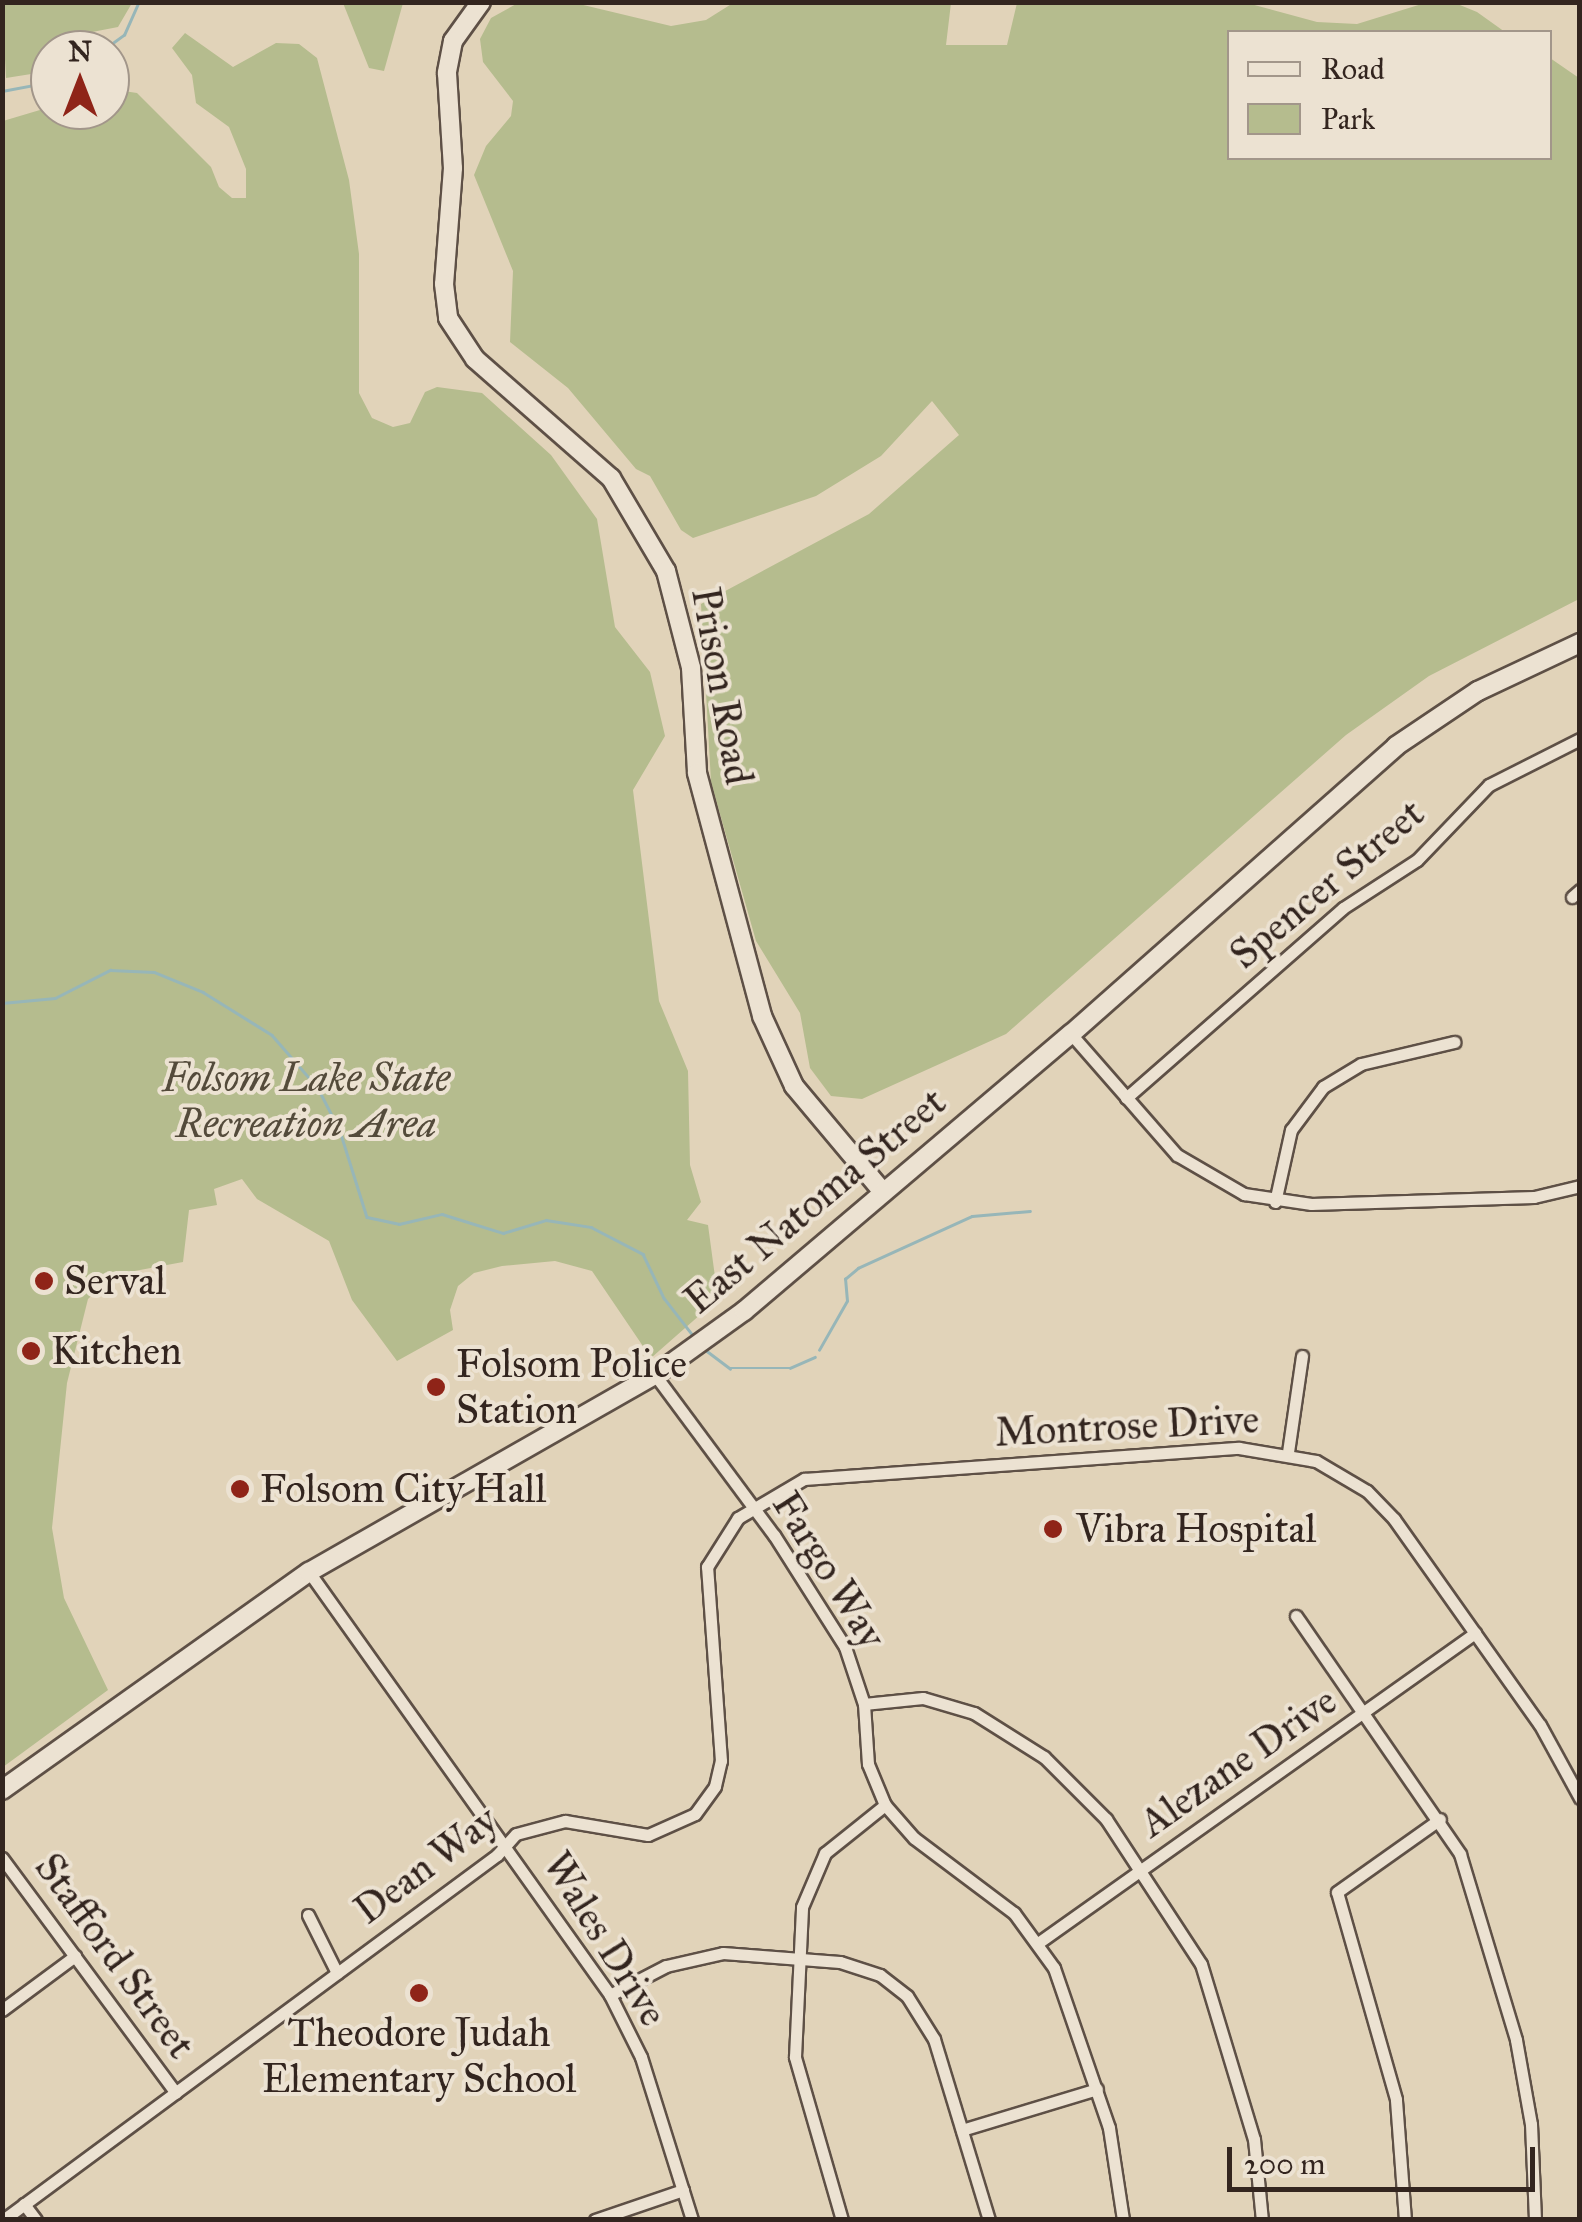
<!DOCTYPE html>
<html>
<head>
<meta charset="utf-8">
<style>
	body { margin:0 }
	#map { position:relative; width:1582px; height:2222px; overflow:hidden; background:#e1d3b9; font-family:"IM FELL Great Primer",serif }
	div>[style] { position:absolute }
	.green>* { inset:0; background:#b5bc8e }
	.stream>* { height:2.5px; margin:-1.25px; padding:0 1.25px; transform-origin:1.25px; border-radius:1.25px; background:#97b6b8 }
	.roads { filter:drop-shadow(2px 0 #5e5046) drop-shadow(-2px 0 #5e5046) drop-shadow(0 2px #5e5046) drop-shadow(0 -2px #5e5046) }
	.street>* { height:11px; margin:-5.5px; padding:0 5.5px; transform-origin:5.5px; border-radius:5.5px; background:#ece2d2 }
	.secondary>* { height:18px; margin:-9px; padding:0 9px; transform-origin:9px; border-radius:9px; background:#ece2d2 }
	.dots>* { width:28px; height:28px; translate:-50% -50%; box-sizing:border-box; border:5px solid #ece2d2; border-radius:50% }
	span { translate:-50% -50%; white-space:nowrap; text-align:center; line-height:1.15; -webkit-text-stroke:8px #ece2d2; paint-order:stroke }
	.street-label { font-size:40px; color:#33251f }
	.park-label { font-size:40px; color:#544b3b; font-style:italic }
	.poi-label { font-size:40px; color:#33251f }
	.left { translate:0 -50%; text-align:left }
	.frame { position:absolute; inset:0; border:5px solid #33251f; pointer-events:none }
	.legend { position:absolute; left:1227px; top:30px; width:325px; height:130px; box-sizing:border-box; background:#ece2d2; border:2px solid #a2968a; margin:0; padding:12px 18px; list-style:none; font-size:30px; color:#33251f }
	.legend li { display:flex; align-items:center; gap:20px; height:50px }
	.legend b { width:50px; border:2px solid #a2968a }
	.north { position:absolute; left:30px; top:30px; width:100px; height:100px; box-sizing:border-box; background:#ece2d2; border:2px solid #a2968a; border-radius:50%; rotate:0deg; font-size:28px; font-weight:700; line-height:40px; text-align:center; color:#33251f }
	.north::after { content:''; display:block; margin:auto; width:35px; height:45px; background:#8f2418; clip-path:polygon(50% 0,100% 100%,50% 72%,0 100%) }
	.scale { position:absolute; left:1227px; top:2147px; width:308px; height:45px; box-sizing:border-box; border:5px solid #33251f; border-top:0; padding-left:12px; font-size:30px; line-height:35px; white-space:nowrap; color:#33251f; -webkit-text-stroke:8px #ece2d2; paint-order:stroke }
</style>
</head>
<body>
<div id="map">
	<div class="green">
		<i style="clip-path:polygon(2px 3px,3px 2px,132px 3px,118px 27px,87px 33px,77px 50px,50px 50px,50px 71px,6px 78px)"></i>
		<i style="clip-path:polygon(343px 3px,403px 3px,384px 71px,369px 68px)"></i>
		<i style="clip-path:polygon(518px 3px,575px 3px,671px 26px,706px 20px,733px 3px,951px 3px,946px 45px,1007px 45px,1017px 3px,1247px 3px,1317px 22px,1357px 24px,1425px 3px,1455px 3px,1477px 12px,1505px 32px,1230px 32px,1230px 158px,1550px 158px,1550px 58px,1579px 78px,1579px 599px,1429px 676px,1346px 735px,1006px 1034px,862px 1099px,831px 1096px,810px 1068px,800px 1013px,756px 941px,711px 782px,701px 604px,869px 514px,959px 435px,932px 401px,881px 456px,816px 496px,693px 538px,681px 530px,650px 476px,636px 469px,568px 388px,510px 342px,513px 271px,474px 175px,486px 146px,511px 116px,513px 101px,483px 62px,480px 39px,491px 18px)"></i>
		<i style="clip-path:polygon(185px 33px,233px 67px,276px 43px,299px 44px,317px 58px,349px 180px,359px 254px,359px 393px,372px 418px,393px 427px,410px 423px,425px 392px,437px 387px,482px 393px,551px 455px,597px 519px,615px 627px,650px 672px,665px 736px,633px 790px,659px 1001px,688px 1071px,690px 1165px,701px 1202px,687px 1220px,708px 1225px,718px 1299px,651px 1358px,592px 1271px,555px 1261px,502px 1266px,474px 1273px,458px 1286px,450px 1310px,453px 1330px,397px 1361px,352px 1300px,329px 1241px,257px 1199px,242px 1179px,214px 1189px,217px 1205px,189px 1210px,183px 1262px,113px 1275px,88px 1299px,67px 1383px,52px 1528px,64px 1598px,108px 1690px,3px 1767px,3px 121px,50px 107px,110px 110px,110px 89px,137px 93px,211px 167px,219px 187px,232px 198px,246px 198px,246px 169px,229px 127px,196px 103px,192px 75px,172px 48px)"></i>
	</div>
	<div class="stream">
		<i style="left:103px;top:50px;width:26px;rotate:-36deg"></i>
		<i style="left:124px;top:35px;width:36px;rotate:-66deg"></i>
		<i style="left:2px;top:91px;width:49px;rotate:-10.6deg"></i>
		<i style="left:2px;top:1003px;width:53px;rotate:-5.4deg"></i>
		<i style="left:55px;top:998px;width:62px;rotate:-27deg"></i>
		<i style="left:110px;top:970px;width:44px;rotate:2.6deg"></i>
		<i style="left:154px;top:972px;width:53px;rotate:22.2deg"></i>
		<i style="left:203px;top:992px;width:81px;rotate:31.9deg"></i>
		<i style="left:272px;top:1035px;width:70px;rotate:49deg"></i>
		<i style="left:318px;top:1088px;width:48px;rotate:62.9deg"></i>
		<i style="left:340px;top:1131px;width:90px;rotate:72.6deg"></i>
		<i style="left:367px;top:1217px;width:33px;rotate:12deg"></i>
		<i style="left:399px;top:1224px;width:44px;rotate:-13.1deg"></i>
		<i style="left:442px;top:1214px;width:64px;rotate:17.3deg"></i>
		<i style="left:503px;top:1233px;width:45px;rotate:-16.8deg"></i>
		<i style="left:546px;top:1220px;width:46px;rotate:8.8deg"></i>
		<i style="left:591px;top:1227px;width:59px;rotate:27.4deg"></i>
		<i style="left:643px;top:1254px;width:49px;rotate:64.5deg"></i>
		<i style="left:664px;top:1298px;width:51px;rotate:52.2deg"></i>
		<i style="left:703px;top:1348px;width:34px;rotate:37deg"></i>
		<i style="left:730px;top:1368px;width:60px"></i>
		<i style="left:790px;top:1368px;width:27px;rotate:-24deg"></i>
		<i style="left:819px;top:1350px;width:56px;rotate:-60.3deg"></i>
		<i style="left:847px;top:1301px;width:22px;rotate:-95deg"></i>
		<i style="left:845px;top:1279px;width:17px;rotate:-40deg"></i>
		<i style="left:858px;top:1268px;width:125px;rotate:-24.5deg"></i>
		<i style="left:972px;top:1216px;width:58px;rotate:-4.9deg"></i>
	</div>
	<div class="roads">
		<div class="street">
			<i style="left:1572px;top:897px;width:11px;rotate:-41deg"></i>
			<i style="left:1071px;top:1034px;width:161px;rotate:48.8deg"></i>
			<i style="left:1177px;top:1155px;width:78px;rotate:30.2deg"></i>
			<i style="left:1244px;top:1194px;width:68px;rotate:8.5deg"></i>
			<i style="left:1311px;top:1204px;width:223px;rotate:-1.8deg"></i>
			<i style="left:1534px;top:1197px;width:47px;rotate:-13.4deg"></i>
			<i style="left:1126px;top:1098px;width:288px;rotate:-41.2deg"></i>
			<i style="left:1343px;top:908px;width:88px;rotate:-33deg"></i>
			<i style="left:1417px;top:860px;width:104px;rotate:-46.2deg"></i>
			<i style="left:1489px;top:785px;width:102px;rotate:-26.8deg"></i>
			<i style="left:1275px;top:1202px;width:74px;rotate:-77.5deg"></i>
			<i style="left:1291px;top:1130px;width:54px;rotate:-53.3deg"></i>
			<i style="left:1323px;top:1087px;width:44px;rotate:-31.2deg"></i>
			<i style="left:1361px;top:1064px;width:96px;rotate:-13.3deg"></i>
			<i style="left:655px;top:1375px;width:199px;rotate:53.4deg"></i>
			<i style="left:774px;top:1535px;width:133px;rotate:57.6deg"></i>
			<i style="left:845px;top:1647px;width:60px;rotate:71.6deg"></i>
			<i style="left:864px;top:1704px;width:60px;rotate:86.2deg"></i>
			<i style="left:868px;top:1764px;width:44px;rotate:67.5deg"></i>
			<i style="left:885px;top:1805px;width:44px;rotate:48.7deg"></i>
			<i style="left:914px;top:1838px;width:125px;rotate:36.9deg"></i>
			<i style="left:1014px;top:1913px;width:68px;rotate:54deg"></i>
			<i style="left:1054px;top:1968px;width:169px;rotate:71deg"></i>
			<i style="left:1109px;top:2128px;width:93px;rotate:81.3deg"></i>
			<i style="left:1288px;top:1452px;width:97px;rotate:-81.7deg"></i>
			<i style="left:309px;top:1572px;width:519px;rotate:54.56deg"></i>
			<i style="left:610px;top:1995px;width:69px;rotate:63.4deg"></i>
			<i style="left:641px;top:2057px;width:171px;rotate:72.6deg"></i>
			<i style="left:1296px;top:1616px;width:289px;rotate:55.4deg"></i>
			<i style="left:1460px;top:1854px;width:194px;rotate:73.2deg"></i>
			<i style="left:1516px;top:2040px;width:85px;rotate:79.9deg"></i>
			<i style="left:1531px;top:2124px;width:96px;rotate:87.6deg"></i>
			<i style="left:864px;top:1704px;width:59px;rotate:-5.8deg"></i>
			<i style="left:923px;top:1698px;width:53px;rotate:16.4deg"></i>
			<i style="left:974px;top:1713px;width:83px;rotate:32.2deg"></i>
			<i style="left:1044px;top:1757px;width:88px;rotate:45deg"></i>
			<i style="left:1106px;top:1819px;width:173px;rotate:56.8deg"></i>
			<i style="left:1201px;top:1964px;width:183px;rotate:73.2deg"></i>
			<i style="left:1254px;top:2139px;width:81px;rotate:84.4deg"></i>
			<i style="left:2px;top:1858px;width:292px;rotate:53.5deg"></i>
			<i style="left:308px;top:1915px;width:65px;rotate:63.4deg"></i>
			<i style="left:1038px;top:1943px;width:536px;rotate:-35.35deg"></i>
			<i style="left:610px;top:1995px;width:63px;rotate:-27.4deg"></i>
			<i style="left:666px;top:1966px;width:58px;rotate:-12.8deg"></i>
			<i style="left:723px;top:1953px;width:117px;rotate:4.4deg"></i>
			<i style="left:840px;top:1962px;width:42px;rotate:18deg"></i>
			<i style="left:880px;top:1975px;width:34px;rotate:38deg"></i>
			<i style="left:907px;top:1996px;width:51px;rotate:57.9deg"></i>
			<i style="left:934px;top:2039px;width:189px;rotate:73.1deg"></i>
			<i style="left:2px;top:2010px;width:91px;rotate:-36.5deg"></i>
			<i style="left:962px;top:2130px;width:141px;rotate:-16.9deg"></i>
			<i style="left:24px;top:2204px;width:20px;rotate:53deg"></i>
			<i style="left:3px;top:2220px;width:614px;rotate:-36.46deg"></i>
			<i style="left:497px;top:1855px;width:28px;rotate:-48deg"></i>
			<i style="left:516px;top:1834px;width:51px;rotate:-14.9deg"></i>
			<i style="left:565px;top:1821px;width:84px;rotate:9.6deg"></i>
			<i style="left:648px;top:1835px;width:51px;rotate:-24.1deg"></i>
			<i style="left:695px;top:1814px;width:34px;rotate:-54deg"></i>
			<i style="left:715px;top:1786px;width:26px;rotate:-77deg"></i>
			<i style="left:721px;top:1761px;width:195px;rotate:-94.1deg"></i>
			<i style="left:707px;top:1567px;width:58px;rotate:-57.7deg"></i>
			<i style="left:738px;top:1518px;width:77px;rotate:-30.6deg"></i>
			<i style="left:804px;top:1479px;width:436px;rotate:-4.1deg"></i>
			<i style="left:1239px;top:1448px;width:78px;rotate:9.6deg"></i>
			<i style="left:1316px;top:1461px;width:59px;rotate:30.5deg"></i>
			<i style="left:1367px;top:1491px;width:39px;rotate:46deg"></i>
			<i style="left:1394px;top:1519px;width:252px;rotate:54.7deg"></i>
			<i style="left:1540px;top:1725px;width:83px;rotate:61.3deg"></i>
			<i style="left:595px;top:2220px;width:93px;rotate:-18.8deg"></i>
			<i style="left:842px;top:2220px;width:170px;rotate:-106.1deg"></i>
			<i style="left:795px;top:2057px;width:150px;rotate:-87.3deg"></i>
			<i style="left:802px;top:1907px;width:59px;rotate:-66.9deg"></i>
			<i style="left:825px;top:1853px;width:77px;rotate:-38.7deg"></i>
			<i style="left:1405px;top:2220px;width:121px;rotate:-94.3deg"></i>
			<i style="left:1396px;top:2099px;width:215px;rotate:-105.9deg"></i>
			<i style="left:1337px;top:1892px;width:126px;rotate:-35.3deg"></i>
		</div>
		<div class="secondary">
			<i style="left:481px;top:2px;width:48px;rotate:125.7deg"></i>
			<i style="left:453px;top:41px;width:33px;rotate:101deg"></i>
			<i style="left:447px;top:73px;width:95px;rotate:86.4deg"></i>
			<i style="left:453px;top:168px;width:116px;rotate:94.4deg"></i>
			<i style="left:444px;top:284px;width:34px;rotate:83deg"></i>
			<i style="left:448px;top:318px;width:49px;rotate:56.6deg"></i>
			<i style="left:475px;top:359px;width:181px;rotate:41.2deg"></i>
			<i style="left:611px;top:478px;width:108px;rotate:59.4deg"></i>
			<i style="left:666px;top:571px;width:100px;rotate:75.5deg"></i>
			<i style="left:691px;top:668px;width:105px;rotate:86.7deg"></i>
			<i style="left:697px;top:773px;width:252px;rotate:75deg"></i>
			<i style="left:762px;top:1016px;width:77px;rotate:65.4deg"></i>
			<i style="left:794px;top:1086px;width:138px;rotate:50deg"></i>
			<i style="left:2px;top:1790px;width:377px;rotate:-35.4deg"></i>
			<i style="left:309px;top:1572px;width:398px;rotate:-29.7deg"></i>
			<i style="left:655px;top:1375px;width:110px;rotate:-35.7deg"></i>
			<i style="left:744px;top:1311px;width:429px;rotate:-40.3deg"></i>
			<i style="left:1071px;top:1034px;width:434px;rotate:-41.5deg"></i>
			<i style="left:1396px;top:746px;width:99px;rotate:-33.9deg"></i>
			<i style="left:1478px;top:691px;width:113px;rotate:-25.2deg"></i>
		</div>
	</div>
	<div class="dots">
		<i style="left:44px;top:1281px;background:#8f2418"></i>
		<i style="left:31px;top:1351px;background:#8f2418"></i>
		<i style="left:436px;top:1387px;background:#8f2418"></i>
		<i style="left:240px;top:1489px;background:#8f2418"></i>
		<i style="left:1053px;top:1529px;background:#8f2418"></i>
		<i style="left:419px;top:1993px;background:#8f2418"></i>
	</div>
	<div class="street-label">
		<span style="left:722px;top:686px;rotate:80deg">Prison Road</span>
		<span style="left:1327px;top:884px;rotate:-40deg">Spencer Street</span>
		<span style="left:815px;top:1201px;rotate:-40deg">East Natoma Street</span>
		<span style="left:1127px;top:1426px;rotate:-3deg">Montrose Drive</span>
		<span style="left:829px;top:1570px;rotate:58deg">Fargo Way</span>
		<span style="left:1238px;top:1762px;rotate:-35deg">Alezane Drive</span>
		<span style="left:426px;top:1865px;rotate:-37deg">Dean Way</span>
		<span style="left:605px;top:1939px;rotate:58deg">Wales Drive</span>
		<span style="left:115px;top:1956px;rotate:54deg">Stafford Street</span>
	</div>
	<div class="park-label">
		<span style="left:306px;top:1101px">Folsom Lake State<br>Recreation Area</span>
	</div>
	<div class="poi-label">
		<span class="left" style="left:64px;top:1281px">Serval</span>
		<span class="left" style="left:51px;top:1351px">Kitchen</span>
		<span class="left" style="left:456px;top:1387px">Folsom Police<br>Station</span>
		<span class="left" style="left:260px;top:1489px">Folsom City Hall</span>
		<span class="left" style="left:1076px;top:1529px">Vibra Hospital</span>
		<span style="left:419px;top:2056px">Theodore Judah<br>Elementary School</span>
	</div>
	<div class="frame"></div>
	<ul class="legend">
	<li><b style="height:12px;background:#ece2d2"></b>Road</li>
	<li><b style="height:28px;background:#b5bc8e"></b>Park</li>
	</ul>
	<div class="north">N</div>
	<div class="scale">200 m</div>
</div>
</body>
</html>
